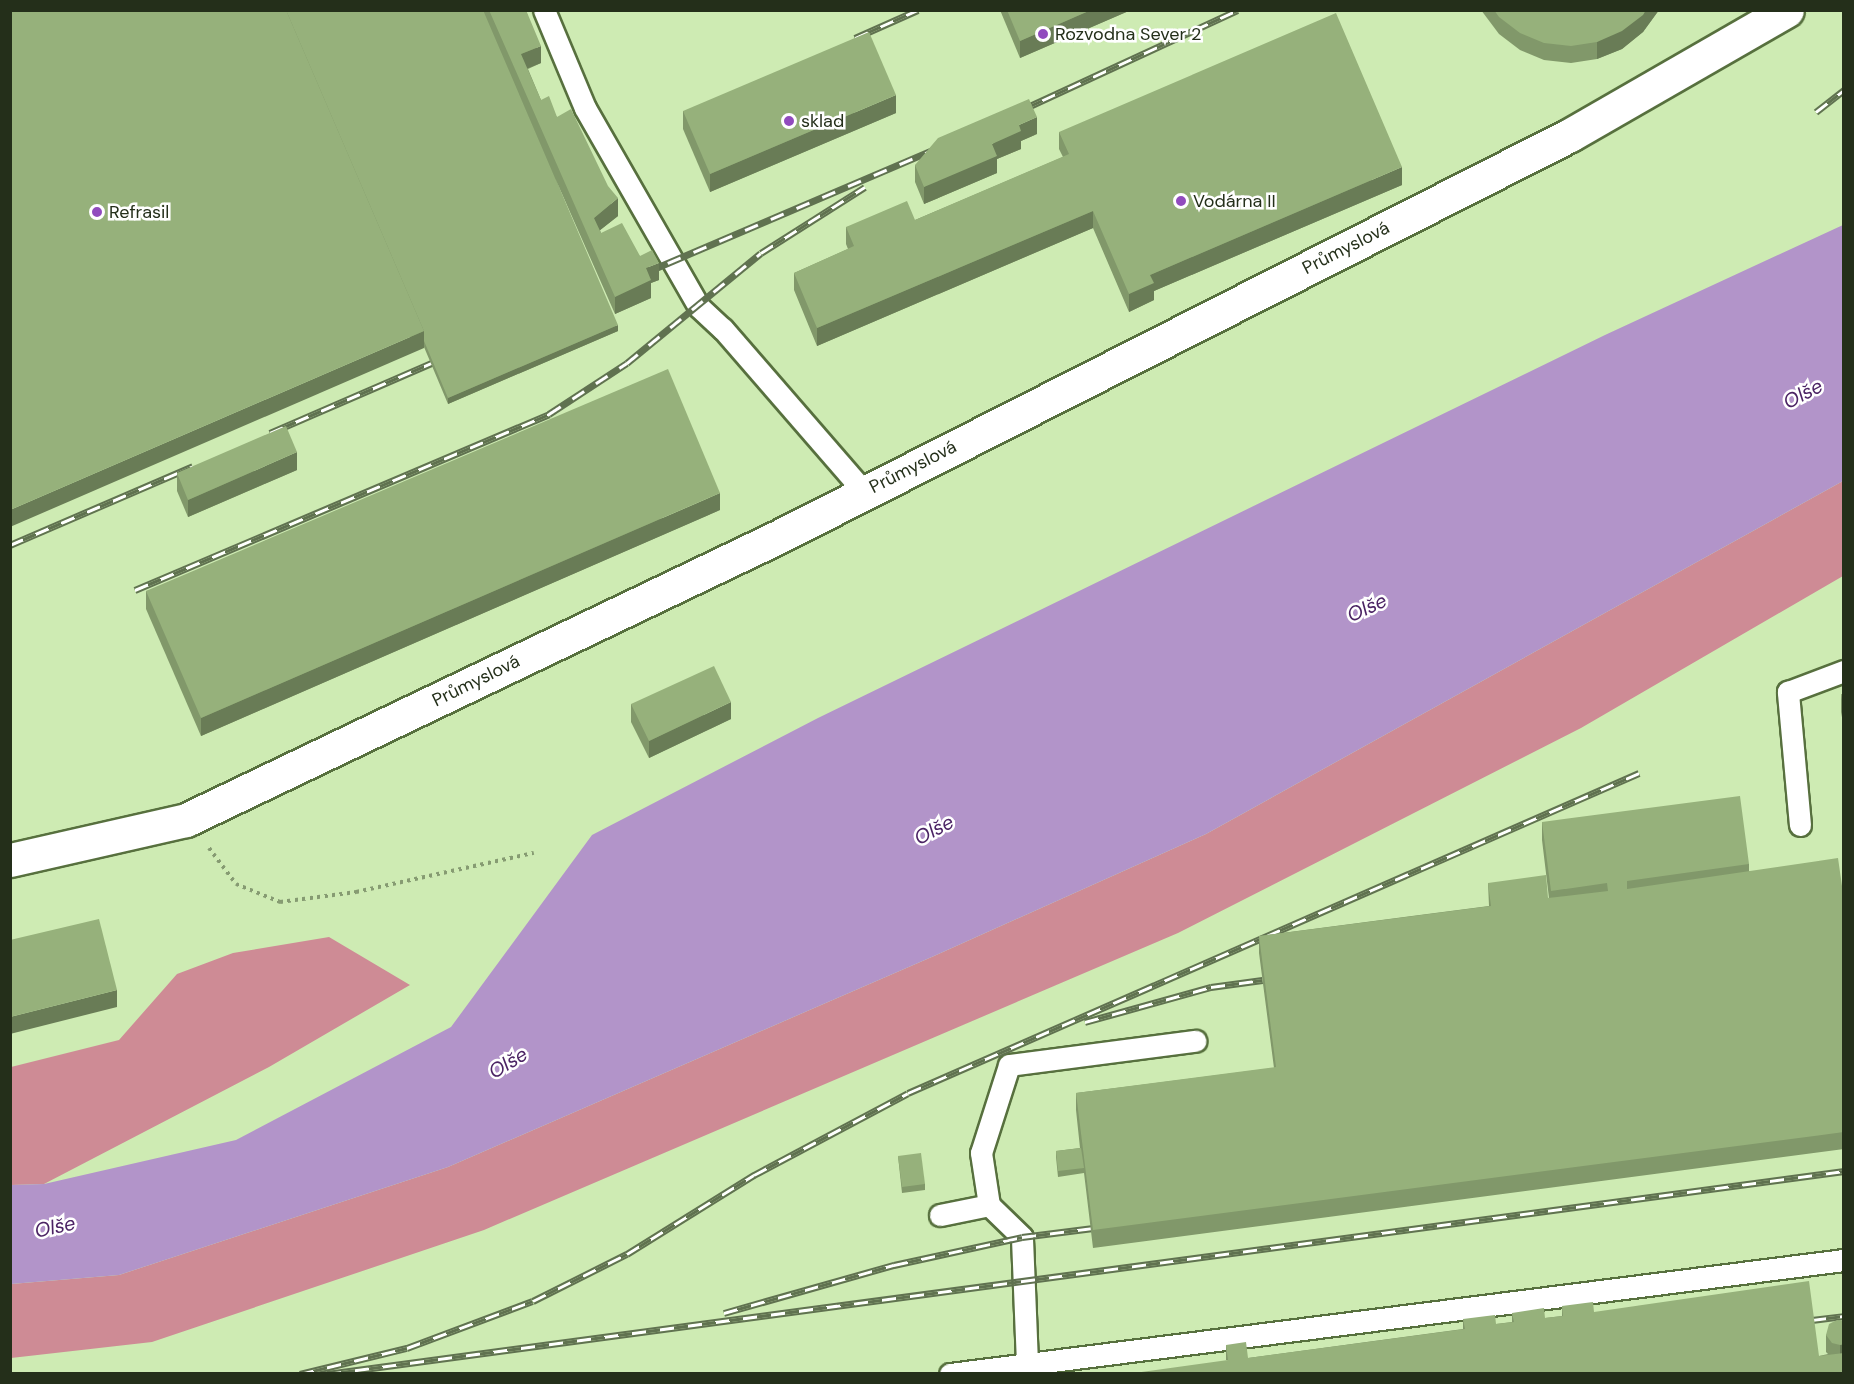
<!DOCTYPE html>
<html>
<head>
<meta charset="utf-8">
<style>
	body { margin:0 }
	#map { position:relative; width:1854px; height:1384px; overflow:hidden; background:#ceebb3; font-family:"DM Sans",sans-serif }
	div>[style] { position:absolute }
	.forest>* { inset:0; background:#ce8b95 }
	.water>* { inset:0; background:#b294c9 }
	.path>* { height:4px; margin-top:-2px; transform-origin:0; background:repeating-linear-gradient(90deg,#869b72 0 3px,transparent 0 7.5px) }
	.roads { filter:drop-shadow(2px 0 #57703e) drop-shadow(-2px 0 #57703e) drop-shadow(0 2px #57703e) drop-shadow(0 -2px #57703e) }
	.lane>* { height:21px; margin:-10.5px; padding:0 10.5px; transform-origin:10.5px; border-radius:10.5px; background:#fff }
	.street>* { height:33px; margin:-16.5px; padding:0 16.5px; transform-origin:16.5px; border-radius:16.5px; background:#fff }
	.rail>* { height:7px; margin-top:-3.5px; transform-origin:0; background:repeating-linear-gradient(90deg,#fff 0 14px,#607250 0 28px); box-sizing:border-box; border-block:2px solid #607250 }
	.wall>* { inset:0; background:#81986a }
	.shaded-wall>* { inset:0; background:#697c56 }
	.building>* { inset:0; background:#96b17b }
	.dots>* { width:16px; height:16px; translate:-50% -50%; box-sizing:border-box; border:3px solid #fff; border-radius:50% }
	span { translate:-50% -50%; white-space:nowrap; text-align:center; line-height:1.15; -webkit-text-stroke:5px #fff; paint-order:stroke }
	.poi-label { font-size:18px; color:#242f1a }
	.left { translate:0 -50%; text-align:left }
	.street-label { font-size:18px; color:#242f1a }
	.water-label { font-size:20px; color:#4b2364; font-style:italic }
	.frame { position:absolute; inset:0; border:12px solid #242f1a; pointer-events:none }
</style>
</head>
<body>
<div id="map">
	<div class="forest">
		<i style="clip-path:polygon(1843px 481px,1843px 576px,1581px 728px,1178px 933px,484px 1230px,152px 1342px,11px 1358px,11px 1284px,119px 1275px,448px 1167px,934px 956px,1206px 834px)"></i>
		<i style="clip-path:polygon(329px 937px,410px 985px,269px 1067px,44px 1184px,11px 1185px,11px 1067px,119px 1040px,177px 974px,233px 953px)"></i>
	</div>
	<div class="water">
		<i style="clip-path:polygon(1843px 225px,1843px 481px,1206px 834px,934px 956px,448px 1167px,119px 1275px,11px 1284px,11px 1185px,44px 1184px,236px 1140px,451px 1027px,592px 835px,818px 718px,1605px 335px)"></i>
	</div>
	<div class="path">
		<i style="left:209px;top:848px;width:45px;rotate:53.1deg"></i>
		<i style="left:236px;top:884px;width:48px;rotate:22.2deg"></i>
		<i style="left:280px;top:902px;width:77px;rotate:-7.5deg"></i>
		<i style="left:356px;top:892px;width:182px;rotate:-12.4deg"></i>
	</div>
	<div class="roads">
		<div class="lane">
			<i style="left:544px;top:10px;width:106px;rotate:67.3deg"></i>
			<i style="left:585px;top:108px;width:229px;rotate:60.2deg"></i>
			<i style="left:699px;top:307px;width:33px;rotate:43deg"></i>
			<i style="left:723px;top:329px;width:216px;rotate:49.1deg"></i>
			<i style="left:1800px;top:825px;width:134px;rotate:-95.2deg"></i>
			<i style="left:1788px;top:692px;width:60px;rotate:-20.6deg"></i>
			<i style="left:940px;top:1215px;width:50px;rotate:-11.5deg"></i>
			<i style="left:1027px;top:1363px;width:126px;rotate:-92.3deg"></i>
			<i style="left:1022px;top:1237px;width:46px;rotate:-135.9deg"></i>
			<i style="left:989px;top:1205px;width:53px;rotate:-98.7deg"></i>
			<i style="left:981px;top:1153px;width:92px;rotate:-72.3deg"></i>
			<i style="left:1009px;top:1065px;width:188px;rotate:-7.4deg"></i>
			<i style="left:950px;top:1374px;width:901px;rotate:-7.27deg"></i>
		</div>
		<div class="street">
			<i style="left:10px;top:860px;width:180px;rotate:-12.8deg"></i>
			<i style="left:186px;top:820px;width:654px;rotate:-25.55deg"></i>
			<i style="left:776px;top:538px;width:890px;rotate:-26.91deg"></i>
			<i style="left:1570px;top:135px;width:250px;rotate:-29.9deg"></i>
		</div>
	</div>
	<div class="rail">
		<i style="left:855px;top:38px;width:69px;rotate:-24deg"></i>
		<i style="left:1017px;top:112px;width:243px;rotate:-24.8deg"></i>
		<i style="left:1816px;top:112px;width:36px;rotate:-38deg"></i>
		<i style="left:642px;top:274px;width:324px;rotate:-23.1deg"></i>
		<i style="left:270px;top:433px;width:192px;rotate:-23.4deg"></i>
		<i style="left:10px;top:545px;width:199px;rotate:-23.3deg"></i>
		<i style="left:135px;top:590px;width:450px;rotate:-23deg"></i>
		<i style="left:549px;top:414px;width:93px;rotate:-33.2deg"></i>
		<i style="left:627px;top:363px;width:173px;rotate:-39.4deg"></i>
		<i style="left:761px;top:253px;width:123px;rotate:-32.4deg"></i>
		<i style="left:1085px;top:1022px;width:131px;rotate:-15.5deg"></i>
		<i style="left:1211px;top:987px;width:52px;rotate:-7.7deg"></i>
		<i style="left:724px;top:1313px;width:177px;rotate:-15.8deg"></i>
		<i style="left:894px;top:1265px;width:131px;rotate:-12.3deg"></i>
		<i style="left:1022px;top:1237px;width:72px;rotate:-7.2deg"></i>
		<i style="left:1812px;top:1320px;width:32px;rotate:-7deg"></i>
		<i style="left:300px;top:1374px;width:110px;rotate:-13.7deg"></i>
		<i style="left:407px;top:1348px;width:134px;rotate:-20.5deg"></i>
		<i style="left:533px;top:1301px;width:105px;rotate:-26.6deg"></i>
		<i style="left:627px;top:1254px;width:150px;rotate:-31.9deg"></i>
		<i style="left:754px;top:1175px;width:174px;rotate:-28deg"></i>
		<i style="left:908px;top:1093px;width:798px;rotate:-23.64deg"></i>
		<i style="left:327px;top:1374px;width:1531px;rotate:-7.62deg"></i>
	</div>
	<div class="wall">
		<i style="clip-path:polygon(10px 10px,526px 10px,541px 63px,528px 69px,541px 100px,557px 117px,618px 216px,600px 230px,601px 233px,640px 256px,659px 280px,651px 283px,651px 298px,615px 314px,555px 178px,618px 331px,448px 404px,424px 347px,424px 348px)"></i>
		<i style="clip-path:polygon(1000px 10px,1131px 10px,1020px 58px)"></i>
		<i style="clip-path:polygon(1481px 10px,1659px 10px,1643px 32px,1622px 49px,1597px 59px,1571px 63px,1544px 60px,1520px 50px,1499px 34px)"></i>
		<i style="clip-path:polygon(683px 111px,896px 113px,710px 192px,683px 129px)"></i>
		<i style="clip-path:polygon(1059px 132px,1402px 185px,1154px 291px,1154px 300px,1129px 312px,1093px 228px,817px 346px,794px 290px,794px 273px,848px 249px,846px 244px,846px 227px,915px 220px,1063px 157px,1059px 149px)"></i>
		<i style="clip-path:polygon(1037px 134px,1021px 141px,1021px 149px,997px 159px,997px 173px,924px 204px,915px 182px,915px 165px)"></i>
		<i style="clip-path:polygon(297px 470px,188px 517px,177px 491px,177px 473px)"></i>
		<i style="clip-path:polygon(720px 510px,201px 736px,146px 609px,146px 591px)"></i>
		<i style="clip-path:polygon(1841px 694px,1844px 694px,1844px 728px,1841px 712px)"></i>
		<i style="clip-path:polygon(631px 704px,731px 719px,649px 758px,631px 722px)"></i>
		<i style="clip-path:polygon(1542px 822px,1749px 864px,1749px 871px,1844px 900px,1844px 1149px,1093px 1248px,1084px 1173px,1058px 1177px,1056px 1157px,1056px 1151px,1080px 1148px,1076px 1110px,1076px 1093px,1274px 1068px,1259px 953px,1259px 936px,1489px 906px,1488px 883px,1549px 898px,1542px 840px)"></i>
		<i style="clip-path:polygon(898px 1156px,925px 1184px,925px 1190px,902px 1193px)"></i>
		<i style="clip-path:polygon(1562px 1306px,1819px 1356px,1828px 1354px,1826px 1352px,1826px 1335px,1844px 1321px,1844px 1374px,1226px 1360px,1226px 1345px,1248px 1358px,1463px 1329px,1463px 1319px,1496px 1324px,1512px 1322px,1512px 1313px,1545px 1318px,1562px 1316px)"></i>
	</div>
	<div class="shaded-wall">
		<i style="clip-path:polygon(1091px 10px,1131px 10px,1020px 58px,1020px 41px)"></i>
		<i style="clip-path:polygon(1646px 10px,1659px 10px,1643px 32px,1622px 49px,1597px 59px,1597px 42px)"></i>
		<i style="clip-path:polygon(541px 46px,541px 63px,521px 71px,521px 54px)"></i>
		<i style="clip-path:polygon(896px 95px,896px 113px,710px 192px,710px 174px)"></i>
		<i style="clip-path:polygon(1037px 117px,1037px 134px,1021px 141px,1021px 149px,997px 159px,997px 173px,924px 204px,924px 187px,992px 144px,1019px 125px)"></i>
		<i style="clip-path:polygon(1402px 167px,1402px 185px,1154px 291px,1154px 300px,1129px 312px,1129px 294px,1150px 275px)"></i>
		<i style="clip-path:polygon(618px 198px,618px 216px,594px 235px,594px 218px)"></i>
		<i style="clip-path:polygon(1093px 211px,1093px 228px,817px 346px,817px 328px)"></i>
		<i style="clip-path:polygon(659px 263px,659px 280px,651px 283px,651px 298px,615px 314px,615px 297px,646px 268px)"></i>
		<i style="clip-path:polygon(618px 325px,618px 331px,448px 404px,448px 398px)"></i>
		<i style="clip-path:polygon(424px 331px,424px 348px,10px 527px,10px 510px)"></i>
		<i style="clip-path:polygon(297px 452px,297px 470px,188px 517px,188px 500px)"></i>
		<i style="clip-path:polygon(720px 493px,720px 510px,201px 736px,201px 718px)"></i>
		<i style="clip-path:polygon(731px 702px,731px 719px,649px 758px,649px 741px)"></i>
		<i style="clip-path:polygon(117px 990px,117px 1007px,10px 1034px,10px 1017px)"></i>
		<i style="clip-path:polygon(1844px 1344px,1844px 1361px,1840px 1363px,1840px 1345px)"></i>
	</div>
	<div class="building">
		<i style="clip-path:polygon(10px 10px,286px 10px,424px 331px,10px 510px)"></i>
		<i style="clip-path:polygon(286px 10px,483px 10px,618px 325px,448px 398px,424px 341px,424px 331px)"></i>
		<i style="clip-path:polygon(489px 10px,526px 10px,541px 46px,521px 54px,541px 100px,549px 96px,557px 117px,571px 109px,608px 186px,618px 198px,594px 218px,601px 233px,622px 223px,640px 256px,652px 250px,659px 263px,646px 268px,651px 280px,615px 297px)"></i>
		<i style="clip-path:polygon(1007px 10px,1091px 10px,1020px 41px)"></i>
		<i style="clip-path:polygon(1494px 10px,1646px 10px,1643px 15px,1622px 31px,1597px 42px,1571px 46px,1544px 43px,1520px 33px,1499px 17px)"></i>
		<i style="clip-path:polygon(1336px 13px,1402px 167px,1150px 275px,1154px 283px,1129px 294px,1093px 211px,817px 328px,794px 273px,854px 246px,846px 227px,907px 201px,915px 220px,1069px 154px,1059px 132px)"></i>
		<i style="clip-path:polygon(869px 32px,896px 95px,710px 174px,683px 111px)"></i>
		<i style="clip-path:polygon(1029px 99px,1037px 117px,1019px 125px,1021px 131px,992px 144px,997px 156px,924px 187px,915px 165px,938px 138px)"></i>
		<i style="clip-path:polygon(668px 369px,720px 493px,201px 718px,146px 591px)"></i>
		<i style="clip-path:polygon(286px 426px,297px 452px,188px 500px,177px 473px)"></i>
		<i style="clip-path:polygon(714px 666px,731px 702px,649px 741px,631px 704px)"></i>
		<i style="clip-path:polygon(1841px 694px,1844px 694px,1844px 710px)"></i>
		<i style="clip-path:polygon(1740px 796px,1749px 864px,1627px 881px,1627px 889px,1838px 858px,1844px 900px,1844px 1132px,1093px 1230px,1076px 1093px,1276px 1067px,1259px 936px,1491px 906px,1488px 883px,1546px 875px,1548px 898px,1608px 891px,1607px 883px,1551px 891px,1542px 822px)"></i>
		<i style="clip-path:polygon(99px 919px,117px 990px,10px 1017px,10px 940px)"></i>
		<i style="clip-path:polygon(1081px 1148px,1084px 1168px,1058px 1171px,1056px 1151px)"></i>
		<i style="clip-path:polygon(921px 1153px,925px 1184px,902px 1187px,898px 1156px)"></i>
		<i style="clip-path:polygon(1809px 1281px,1819px 1356px,1844px 1353px,1844px 1374px,1127px 1374px,1228px 1360px,1226px 1345px,1246px 1342px,1248px 1358px,1465px 1329px,1463px 1319px,1495px 1315px,1496px 1324px,1514px 1322px,1512px 1313px,1544px 1308px,1545px 1318px,1563px 1316px,1562px 1306px,1593px 1302px,1594px 1312px)"></i>
		<i style="clip-path:polygon(1837px 1320px,1844px 1321px,1844px 1344px,1840px 1345px,1832px 1343px,1826px 1335px,1829px 1324px)"></i>
	</div>
	<div class="dots">
		<i style="left:1043px;top:34px;background:#914bbe"></i>
		<i style="left:789px;top:121px;background:#914bbe"></i>
		<i style="left:1181px;top:201px;background:#914bbe"></i>
		<i style="left:97px;top:212px;background:#914bbe"></i>
	</div>
	<div class="poi-label">
		<span class="left" style="left:1055px;top:34px">Rozvodna Sever 2</span>
		<span class="left" style="left:801px;top:121px">sklad</span>
		<span class="left" style="left:1193px;top:201px">Vodárna II</span>
		<span class="left" style="left:109px;top:212px">Refrasil</span>
	</div>
	<div class="street-label">
		<span style="left:1346px;top:248px;rotate:-27deg">Průmyslová</span>
		<span style="left:913px;top:467px;rotate:-27deg">Průmyslová</span>
		<span style="left:476px;top:681px;rotate:-26deg">Průmyslová</span>
	</div>
	<div class="water-label">
		<span style="left:1803px;top:394px;rotate:-28deg">Olše</span>
		<span style="left:1367px;top:608px;rotate:-25deg">Olše</span>
		<span style="left:934px;top:830px;rotate:-28deg">Olše</span>
		<span style="left:508px;top:1063px;rotate:-31deg">Olše</span>
		<span style="left:55px;top:1227px;rotate:-12deg">Olše</span>
	</div>
	<div class="frame"></div>
</div>
</body>
</html>
